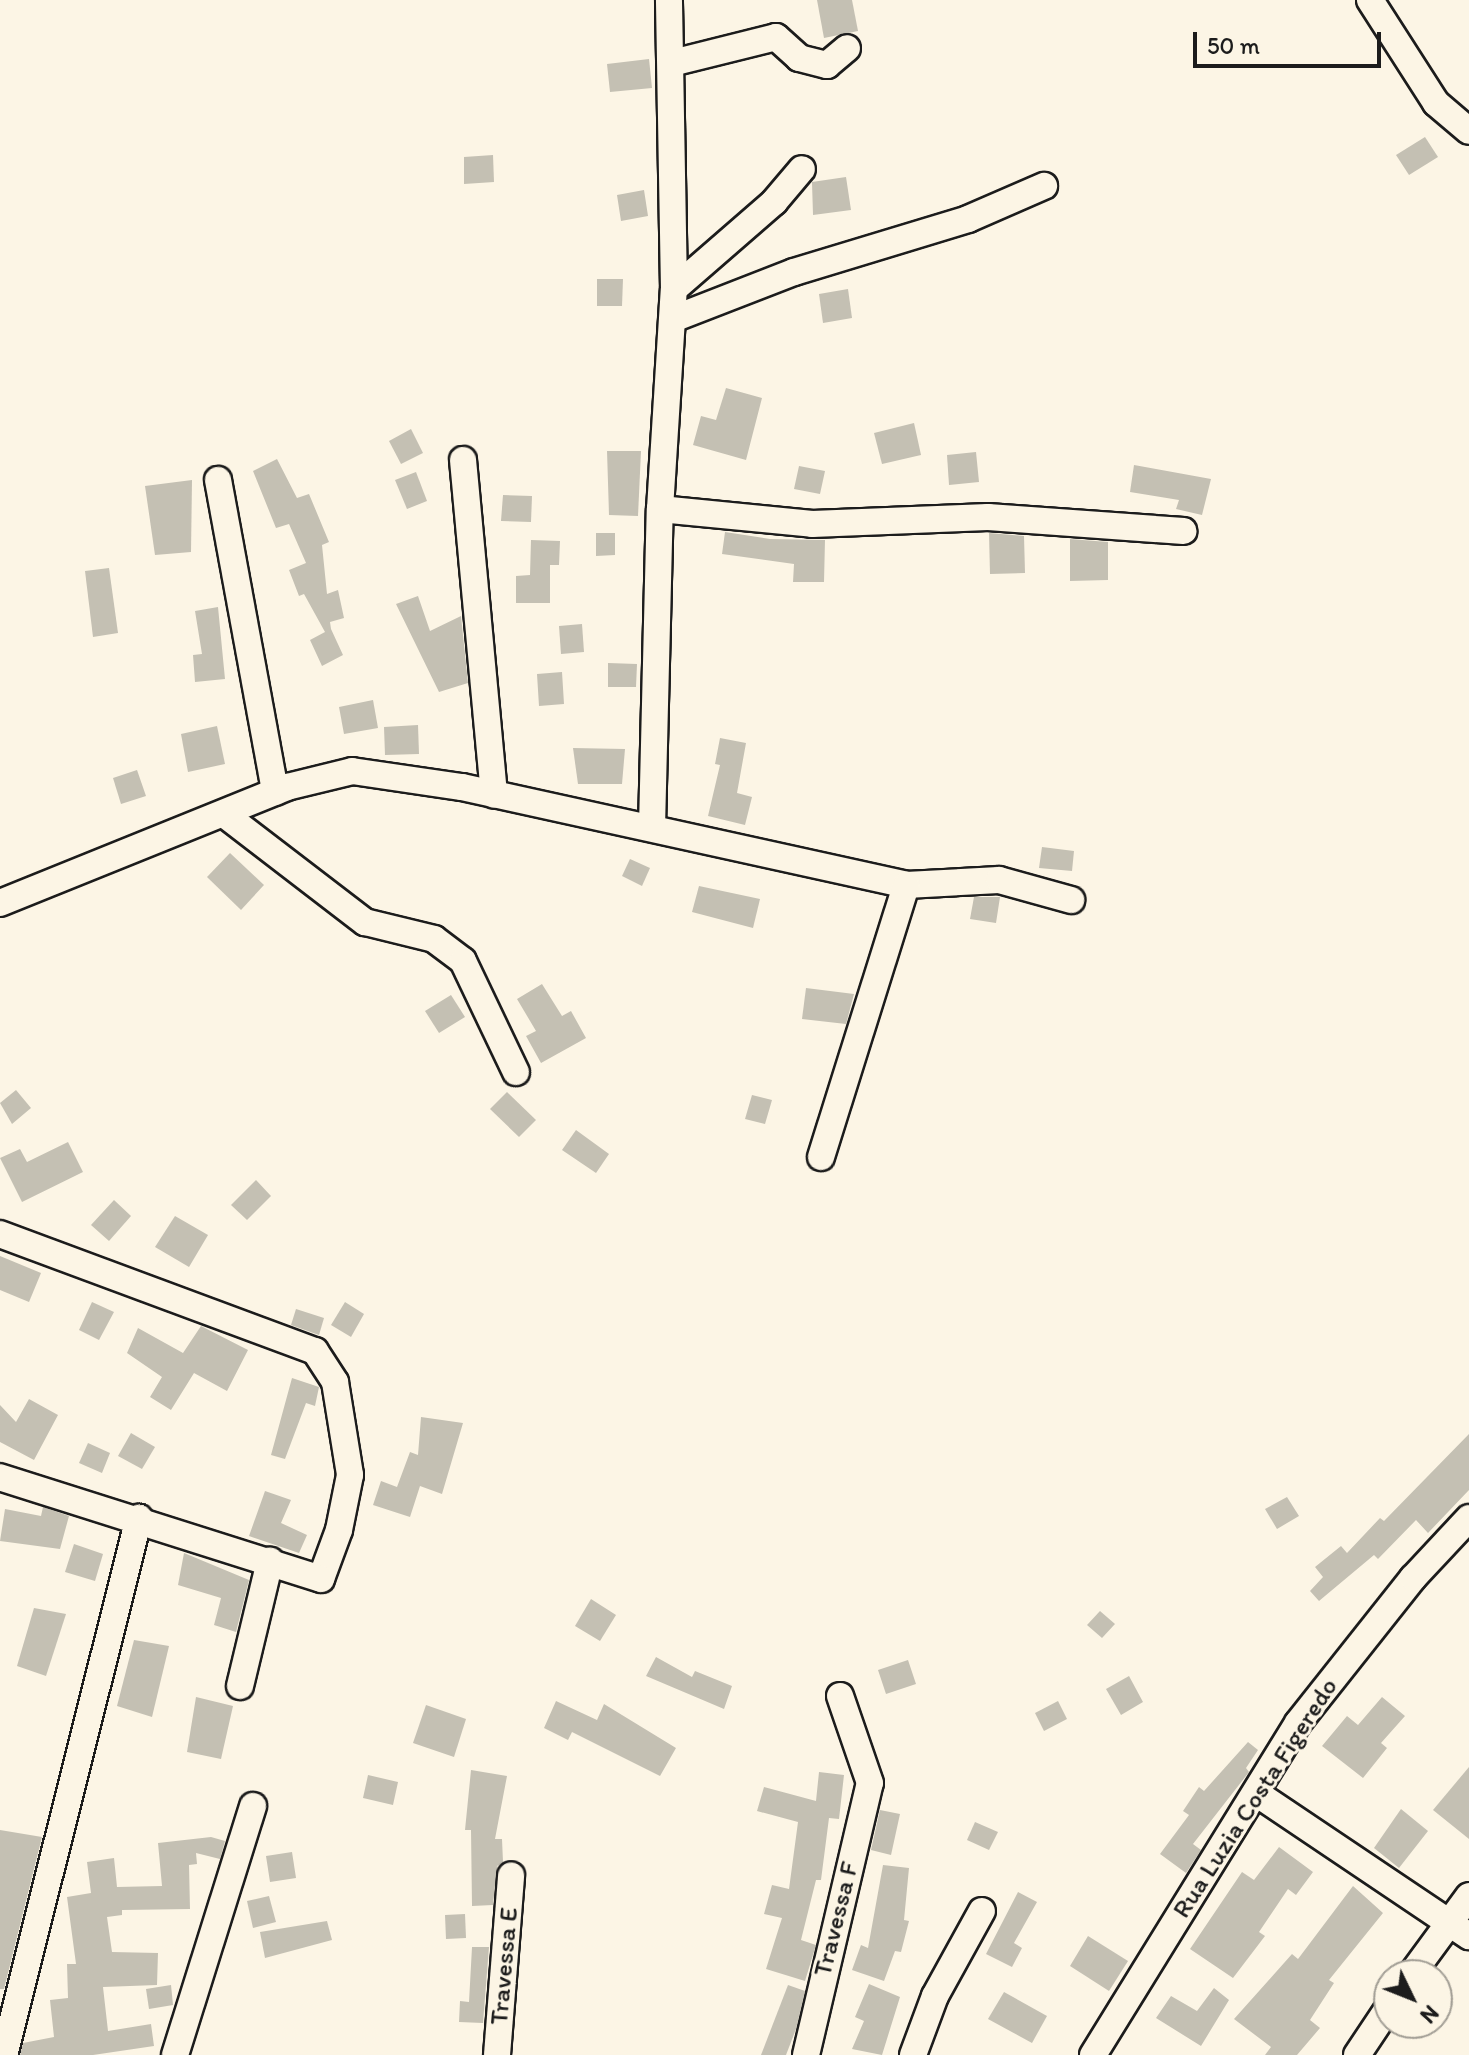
<!DOCTYPE html>
<html>
<head>
<meta charset="utf-8">
<style>
	body { margin:0 }
	#map { position:relative; width:1469px; height:2055px; overflow:hidden; background:#fcf5e5; font-family:Itim,sans-serif }
	div>[style] { position:absolute }
	.building>* { inset:0; background:#c4c0b3 }
	.roads { filter:drop-shadow(2px 0 #1c1c1c) drop-shadow(-2px 0 #1c1c1c) drop-shadow(0 2px #1c1c1c) drop-shadow(0 -2px #1c1c1c) }
	.street>* { height:26px; margin:-13px; padding:0 13px; transform-origin:13px; border-radius:13px; background:#fcf5e5 }
	span { translate:-50% -50%; white-space:nowrap; text-align:center; line-height:1.15; -webkit-text-stroke:6px #fcf5e5; paint-order:stroke }
	.street-label { font-size:26px; color:#1c1c1c }
	.north { position:absolute; left:1373px; top:1959px; width:80px; height:80px; box-sizing:border-box; background:#fcf5e5; border:2px solid #a29e95; border-radius:50%; rotate:133deg; font-size:22px; font-weight:700; line-height:32px; text-align:center; color:#1c1c1c }
	.north::after { content:''; display:block; margin:auto; width:28px; height:36px; background:#1c1c1c; clip-path:polygon(50% 0,100% 100%,50% 72%,0 100%) }
	.scale { position:absolute; left:1193px; top:32px; width:188px; height:36px; box-sizing:border-box; border:4px solid #1c1c1c; border-top:0; padding-left:10px; font-size:24px; line-height:28px; white-space:nowrap; color:#1c1c1c; -webkit-text-stroke:6px #fcf5e5; paint-order:stroke }
</style>
</head>
<body>
<div id="map">
	<div class="building">
		<i style="clip-path:polygon(817px 0,852px 0,858px 31px,824px 38px)"></i>
		<i style="clip-path:polygon(649px 59px,652px 88px,610px 92px,607px 64px)"></i>
		<i style="clip-path:polygon(1425px 137px,1438px 157px,1409px 175px,1396px 155px)"></i>
		<i style="clip-path:polygon(493px 155px,494px 182px,464px 184px,464px 157px)"></i>
		<i style="clip-path:polygon(846px 177px,851px 210px,813px 215px,812px 182px)"></i>
		<i style="clip-path:polygon(644px 190px,648px 216px,621px 221px,617px 195px)"></i>
		<i style="clip-path:polygon(597px 279px,623px 279px,622px 306px,597px 306px)"></i>
		<i style="clip-path:polygon(848px 289px,852px 318px,823px 323px,819px 294px)"></i>
		<i style="clip-path:polygon(726px 388px,762px 398px,746px 460px,693px 445px,701px 416px,716px 420px)"></i>
		<i style="clip-path:polygon(914px 423px,921px 455px,882px 464px,874px 433px)"></i>
		<i style="clip-path:polygon(411px 429px,423px 453px,401px 464px,389px 441px)"></i>
		<i style="clip-path:polygon(607px 451px,641px 451px,638px 516px,609px 515px)"></i>
		<i style="clip-path:polygon(976px 452px,979px 482px,949px 485px,947px 455px)"></i>
		<i style="clip-path:polygon(277px 459px,297px 498px,309px 494px,329px 542px,322px 545px,327px 594px,338px 590px,344px 618px,330px 622px,331px 629px,343px 655px,322px 666px,310px 640px,325px 632px,304px 594px,299px 596px,289px 570px,306px 563px,289px 524px,276px 528px,253px 471px)"></i>
		<i style="clip-path:polygon(1134px 465px,1211px 479px,1202px 515px,1176px 509px,1179px 500px,1130px 492px)"></i>
		<i style="clip-path:polygon(799px 466px,825px 471px,820px 494px,794px 489px)"></i>
		<i style="clip-path:polygon(416px 472px,427px 501px,407px 509px,395px 480px)"></i>
		<i style="clip-path:polygon(192px 480px,191px 552px,155px 555px,145px 486px)"></i>
		<i style="clip-path:polygon(503px 495px,532px 496px,531px 522px,501px 521px)"></i>
		<i style="clip-path:polygon(725px 532px,770px 539px,825px 540px,824px 582px,793px 582px,794px 564px,722px 554px)"></i>
		<i style="clip-path:polygon(596px 533px,615px 533px,615px 555px,596px 556px)"></i>
		<i style="clip-path:polygon(989px 533px,1024px 536px,1025px 573px,990px 574px)"></i>
		<i style="clip-path:polygon(1070px 539px,1108px 542px,1108px 580px,1070px 581px)"></i>
		<i style="clip-path:polygon(531px 540px,560px 541px,559px 565px,550px 565px,550px 603px,516px 603px,516px 576px,530px 575px)"></i>
		<i style="clip-path:polygon(109px 568px,118px 633px,93px 637px,85px 571px)"></i>
		<i style="clip-path:polygon(418px 596px,430px 631px,461px 616px,468px 683px,439px 692px,396px 604px)"></i>
		<i style="clip-path:polygon(218px 607px,225px 679px,195px 682px,193px 655px,202px 654px,195px 611px)"></i>
		<i style="clip-path:polygon(582px 624px,584px 652px,561px 654px,559px 626px)"></i>
		<i style="clip-path:polygon(608px 663px,637px 664px,636px 687px,608px 687px)"></i>
		<i style="clip-path:polygon(562px 672px,564px 704px,539px 706px,537px 674px)"></i>
		<i style="clip-path:polygon(373px 700px,378px 728px,344px 734px,339px 707px)"></i>
		<i style="clip-path:polygon(418px 725px,419px 754px,385px 755px,384px 727px)"></i>
		<i style="clip-path:polygon(217px 726px,225px 764px,188px 772px,181px 734px)"></i>
		<i style="clip-path:polygon(720px 738px,746px 743px,737px 793px,752px 797px,745px 825px,708px 816px,720px 765px,715px 764px)"></i>
		<i style="clip-path:polygon(573px 748px,625px 749px,622px 784px,578px 784px)"></i>
		<i style="clip-path:polygon(137px 770px,146px 796px,121px 804px,113px 778px)"></i>
		<i style="clip-path:polygon(1042px 847px,1074px 851px,1072px 871px,1039px 868px)"></i>
		<i style="clip-path:polygon(230px 853px,264px 885px,241px 910px,207px 877px)"></i>
		<i style="clip-path:polygon(630px 859px,650px 868px,642px 886px,622px 876px)"></i>
		<i style="clip-path:polygon(699px 886px,760px 899px,753px 928px,692px 912px)"></i>
		<i style="clip-path:polygon(974px 897px,1000px 897px,996px 923px,970px 919px)"></i>
		<i style="clip-path:polygon(542px 984px,562px 1016px,571px 1011px,586px 1038px,541px 1063px,526px 1036px,536px 1031px,517px 999px)"></i>
		<i style="clip-path:polygon(806px 988px,854px 994px,846px 1024px,802px 1019px)"></i>
		<i style="clip-path:polygon(451px 995px,465px 1017px,439px 1033px,425px 1011px)"></i>
		<i style="clip-path:polygon(16px 1090px,31px 1108px,12px 1124px,0 1103px)"></i>
		<i style="clip-path:polygon(507px 1092px,536px 1120px,519px 1137px,490px 1109px)"></i>
		<i style="clip-path:polygon(752px 1095px,772px 1100px,765px 1124px,745px 1119px)"></i>
		<i style="clip-path:polygon(576px 1130px,609px 1154px,596px 1173px,562px 1150px)"></i>
		<i style="clip-path:polygon(68px 1142px,83px 1172px,22px 1202px,0 1158px,20px 1149px,27px 1162px)"></i>
		<i style="clip-path:polygon(256px 1180px,271px 1196px,247px 1220px,231px 1205px)"></i>
		<i style="clip-path:polygon(114px 1200px,131px 1216px,109px 1241px,91px 1225px)"></i>
		<i style="clip-path:polygon(175px 1216px,208px 1235px,189px 1267px,155px 1247px)"></i>
		<i style="clip-path:polygon(0 1256px,41px 1273px,29px 1302px,0 1290px)"></i>
		<i style="clip-path:polygon(92px 1302px,114px 1312px,99px 1340px,79px 1330px)"></i>
		<i style="clip-path:polygon(345px 1302px,364px 1314px,351px 1337px,331px 1325px)"></i>
		<i style="clip-path:polygon(296px 1309px,324px 1318px,319px 1335px,291px 1325px)"></i>
		<i style="clip-path:polygon(201px 1326px,248px 1350px,227px 1391px,194px 1373px,171px 1410px,150px 1397px,162px 1377px,127px 1353px,138px 1328px,183px 1353px)"></i>
		<i style="clip-path:polygon(292px 1378px,319px 1387px,315px 1406px,306px 1403px,285px 1459px,271px 1455px)"></i>
		<i style="clip-path:polygon(29px 1399px,58px 1415px,34px 1460px,0 1442px,0 1405px,16px 1422px)"></i>
		<i style="clip-path:polygon(421px 1417px,463px 1423px,442px 1494px,420px 1486px,410px 1517px,373px 1505px,381px 1481px,397px 1487px,410px 1452px,418px 1455px)"></i>
		<i style="clip-path:polygon(131px 1433px,155px 1447px,142px 1469px,118px 1456px)"></i>
		<i style="clip-path:polygon(1469px 1434px,1469px 1490px,1428px 1533px,1416px 1520px,1378px 1559px,1374px 1555px,1319px 1601px,1310px 1591px,1323px 1577px,1315px 1567px,1341px 1546px,1347px 1553px,1380px 1518px,1384px 1521px)"></i>
		<i style="clip-path:polygon(88px 1443px,110px 1453px,102px 1473px,79px 1463px)"></i>
		<i style="clip-path:polygon(265px 1491px,291px 1500px,281px 1523px,307px 1535px,299px 1553px,249px 1536px)"></i>
		<i style="clip-path:polygon(1287px 1497px,1299px 1516px,1277px 1529px,1265px 1509px)"></i>
		<i style="clip-path:polygon(43px 1507px,69px 1516px,60px 1549px,0 1541px,5px 1509px,41px 1516px)"></i>
		<i style="clip-path:polygon(74px 1544px,103px 1554px,95px 1581px,65px 1572px)"></i>
		<i style="clip-path:polygon(184px 1553px,249px 1580px,236px 1632px,214px 1625px,221px 1598px,178px 1585px)"></i>
		<i style="clip-path:polygon(591px 1599px,616px 1615px,600px 1641px,575px 1626px)"></i>
		<i style="clip-path:polygon(34px 1608px,66px 1614px,46px 1676px,17px 1666px)"></i>
		<i style="clip-path:polygon(1100px 1611px,1115px 1624px,1102px 1638px,1087px 1625px)"></i>
		<i style="clip-path:polygon(134px 1640px,169px 1646px,152px 1717px,117px 1706px)"></i>
		<i style="clip-path:polygon(656px 1657px,692px 1677px,695px 1671px,732px 1686px,724px 1709px,646px 1676px)"></i>
		<i style="clip-path:polygon(908px 1660px,916px 1684px,886px 1694px,878px 1670px)"></i>
		<i style="clip-path:polygon(1129px 1676px,1143px 1702px,1121px 1715px,1106px 1689px)"></i>
		<i style="clip-path:polygon(196px 1697px,233px 1706px,221px 1759px,187px 1752px)"></i>
		<i style="clip-path:polygon(1382px 1697px,1405px 1716px,1381px 1743px,1387px 1748px,1363px 1778px,1322px 1746px,1347px 1716px,1358px 1725px)"></i>
		<i style="clip-path:polygon(556px 1701px,597px 1720px,604px 1704px,676px 1748px,660px 1776px,572px 1732px,568px 1740px,544px 1728px)"></i>
		<i style="clip-path:polygon(1058px 1701px,1067px 1719px,1044px 1731px,1035px 1713px)"></i>
		<i style="clip-path:polygon(426px 1705px,466px 1719px,454px 1757px,413px 1743px)"></i>
		<i style="clip-path:polygon(1248px 1742px,1258px 1750px,1246px 1768px,1249px 1772px,1193px 1844px,1201px 1850px,1186px 1873px,1160px 1854px,1189px 1815px,1183px 1811px,1199px 1787px,1204px 1791px)"></i>
		<i style="clip-path:polygon(1469px 1767px,1469px 1839px,1433px 1810px)"></i>
		<i style="clip-path:polygon(471px 1770px,507px 1776px,495px 1839px,502px 1839px,503px 1862px,497px 1866px,493px 1905px,472px 1906px,471px 1830px,465px 1830px)"></i>
		<i style="clip-path:polygon(819px 1772px,844px 1775px,839px 1819px,829px 1818px,821px 1880px,816px 1880px,801px 1940px,816px 1945px,805px 1981px,766px 1969px,782px 1918px,764px 1914px,772px 1885px,789px 1889px,798px 1822px,757px 1811px,764px 1787px,816px 1801px)"></i>
		<i style="clip-path:polygon(368px 1775px,398px 1782px,393px 1805px,363px 1798px)"></i>
		<i style="clip-path:polygon(1401px 1809px,1428px 1831px,1399px 1868px,1374px 1848px)"></i>
		<i style="clip-path:polygon(880px 1810px,900px 1814px,891px 1855px,871px 1850px)"></i>
		<i style="clip-path:polygon(975px 1822px,998px 1832px,989px 1850px,967px 1840px)"></i>
		<i style="clip-path:polygon(0 1830px,42px 1837px,4px 1989px,0 1989px)"></i>
		<i style="clip-path:polygon(211px 1837px,225px 1841px,220px 1859px,196px 1853px,197px 1864px,189px 1865px,190px 1909px,122px 1910px,122px 1915px,107px 1917px,112px 1952px,158px 1953px,157px 1985px,103px 1987px,108px 2031px,151px 2024px,154px 2046px,93px 2055px,20px 2055px,23px 2043px,54px 2037px,50px 2000px,68px 1998px,67px 1964px,76px 1964px,67px 1897px,91px 1893px,87px 1862px,114px 1858px,117px 1887px,162px 1886px,158px 1843px)"></i>
		<i style="clip-path:polygon(1279px 1847px,1313px 1872px,1296px 1895px,1288px 1889px,1259px 1932px,1265px 1936px,1233px 1978px,1190px 1949px,1242px 1872px,1254px 1880px)"></i>
		<i style="clip-path:polygon(292px 1852px,296px 1878px,270px 1882px,266px 1856px)"></i>
		<i style="clip-path:polygon(883px 1865px,909px 1868px,904px 1920px,909px 1921px,901px 1952px,895px 1951px,884px 1981px,852px 1970px,861px 1945px,868px 1948px)"></i>
		<i style="clip-path:polygon(1353px 1886px,1383px 1913px,1329px 1980px,1334px 1983px,1310px 2020px,1320px 2028px,1297px 2055px,1265px 2055px,1271px 2047px,1234px 2019px,1292px 1954px,1298px 1959px)"></i>
		<i style="clip-path:polygon(1018px 1892px,1037px 1902px,1014px 1943px,1022px 1948px,1012px 1967px,986px 1954px)"></i>
		<i style="clip-path:polygon(269px 1896px,276px 1922px,253px 1928px,247px 1901px)"></i>
		<i style="clip-path:polygon(465px 1914px,466px 1938px,446px 1939px,445px 1915px)"></i>
		<i style="clip-path:polygon(327px 1921px,332px 1940px,265px 1958px,260px 1932px)"></i>
		<i style="clip-path:polygon(1088px 1936px,1128px 1961px,1109px 1991px,1070px 1966px)"></i>
		<i style="clip-path:polygon(472px 1947px,489px 1947px,483px 2023px,459px 2022px,460px 2001px,469px 2002px)"></i>
		<i style="clip-path:polygon(869px 1984px,900px 1997px,882px 2055px,852px 2049px,864px 2021px,855px 2017px)"></i>
		<i style="clip-path:polygon(171px 1985px,173px 2005px,149px 2009px,146px 1989px)"></i>
		<i style="clip-path:polygon(788px 1985px,805px 1991px,796px 2029px,786px 2055px,761px 2055px)"></i>
		<i style="clip-path:polygon(1214px 1988px,1229px 2000px,1201px 2046px,1156px 2018px,1171px 1996px,1197px 2011px)"></i>
		<i style="clip-path:polygon(1004px 1992px,1047px 2016px,1032px 2043px,988px 2019px)"></i>
	</div>
	<div class="roads">
		<div class="street">
			<i style="left:1370px;top:0;width:122px;rotate:57.3deg"></i>
			<i style="left:1436px;top:103px;width:43px;rotate:40.3deg"></i>
			<i style="left:672px;top:63px;width:107px;rotate:-14deg"></i>
			<i style="left:776px;top:37px;width:31px;rotate:42deg"></i>
			<i style="left:799px;top:58px;width:29px;rotate:14deg"></i>
			<i style="left:827px;top:65px;width:26px;rotate:-40deg"></i>
			<i style="left:674px;top:289px;width:133px;rotate:-41deg"></i>
			<i style="left:774px;top:202px;width:43px;rotate:-49.7deg"></i>
			<i style="left:673px;top:319px;width:130px;rotate:-21.2deg"></i>
			<i style="left:794px;top:272px;width:182px;rotate:-16.9deg"></i>
			<i style="left:968px;top:219px;width:83px;rotate:-23.5deg"></i>
			<i style="left:463px;top:460px;width:336px;rotate:84.7deg"></i>
			<i style="left:218px;top:480px;width:317px;rotate:79.6deg"></i>
			<i style="left:660px;top:509px;width:153px;rotate:5.6deg"></i>
			<i style="left:812px;top:524px;width:176px;rotate:-2.3deg"></i>
			<i style="left:988px;top:517px;width:196px;rotate:4.1deg"></i>
			<i style="left:224px;top:814px;width:178px;rotate:37.5deg"></i>
			<i style="left:365px;top:922px;width:71px;rotate:13.8deg"></i>
			<i style="left:434px;top:939px;width:36px;rotate:37deg"></i>
			<i style="left:463px;top:961px;width:123px;rotate:64.5deg"></i>
			<i style="left:652px;top:827px;width:318px;rotate:-88.6deg"></i>
			<i style="left:660px;top:509px;width:220px;rotate:-86.4deg"></i>
			<i style="left:674px;top:289px;width:289px;rotate:-91deg"></i>
			<i style="left:0;top:903px;width:310px;rotate:-22deg"></i>
			<i style="left:287px;top:787px;width:67px;rotate:-13.8deg"></i>
			<i style="left:352px;top:771px;width:111px;rotate:8.3deg"></i>
			<i style="left:462px;top:787px;width:455px;rotate:12.4deg"></i>
			<i style="left:906px;top:885px;width:93px;rotate:-3.1deg"></i>
			<i style="left:999px;top:880px;width:75px;rotate:15.5deg"></i>
			<i style="left:821px;top:1157px;width:285px;rotate:-72.6deg"></i>
			<i style="left:0;top:1234px;width:336px;rotate:20.4deg"></i>
			<i style="left:315px;top:1351px;width:37px;rotate:57deg"></i>
			<i style="left:335px;top:1382px;width:94px;rotate:80.8deg"></i>
			<i style="left:350px;top:1475px;width:56px;rotate:101.3deg"></i>
			<i style="left:339px;top:1530px;width:52px;rotate:110.2deg"></i>
			<i style="left:321px;top:1579px;width:337px;rotate:-162.4deg"></i>
			<i style="left:240px;top:1686px;width:129px;rotate:-76.5deg"></i>
			<i style="left:1256px;top:1793px;width:257px;rotate:33.9deg"></i>
			<i style="left:1411px;top:1975px;width:98px;rotate:-53.7deg"></i>
			<i style="left:4px;top:2055px;width:554px;rotate:-75.89deg"></i>
			<i style="left:175px;top:2055px;width:261px;rotate:-72.6deg"></i>
			<i style="left:497px;top:2055px;width:180px;rotate:-85.5deg"></i>
			<i style="left:806px;top:2055px;width:279px;rotate:-76.8deg"></i>
			<i style="left:870px;top:1783px;width:92px;rotate:-109deg"></i>
			<i style="left:913px;top:2055px;width:63px;rotate:-69.6deg"></i>
			<i style="left:935px;top:1996px;width:97px;rotate:-61.1deg"></i>
			<i style="left:1093px;top:2055px;width:390px;rotate:-58.3deg"></i>
			<i style="left:1298px;top:1723px;width:185px;rotate:-51.6deg"></i>
			<i style="left:1413px;top:1578px;width:82px;rotate:-47deg"></i>
			<i style="left:1357px;top:2055px;width:58px;rotate:-56.3deg"></i>
		</div>
	</div>
	<div class="street-label">
		<span style="left:1255px;top:1798px;rotate:-57deg">Rua Luzia Costa Figeredo</span>
		<span style="left:836px;top:1919px;rotate:-76deg">Travessa F</span>
		<span style="left:504px;top:1966px;rotate:-85deg">Travessa E</span>
	</div>
	<div class="north">N</div>
	<div class="scale">50 m</div>
</div>
</body>
</html>
